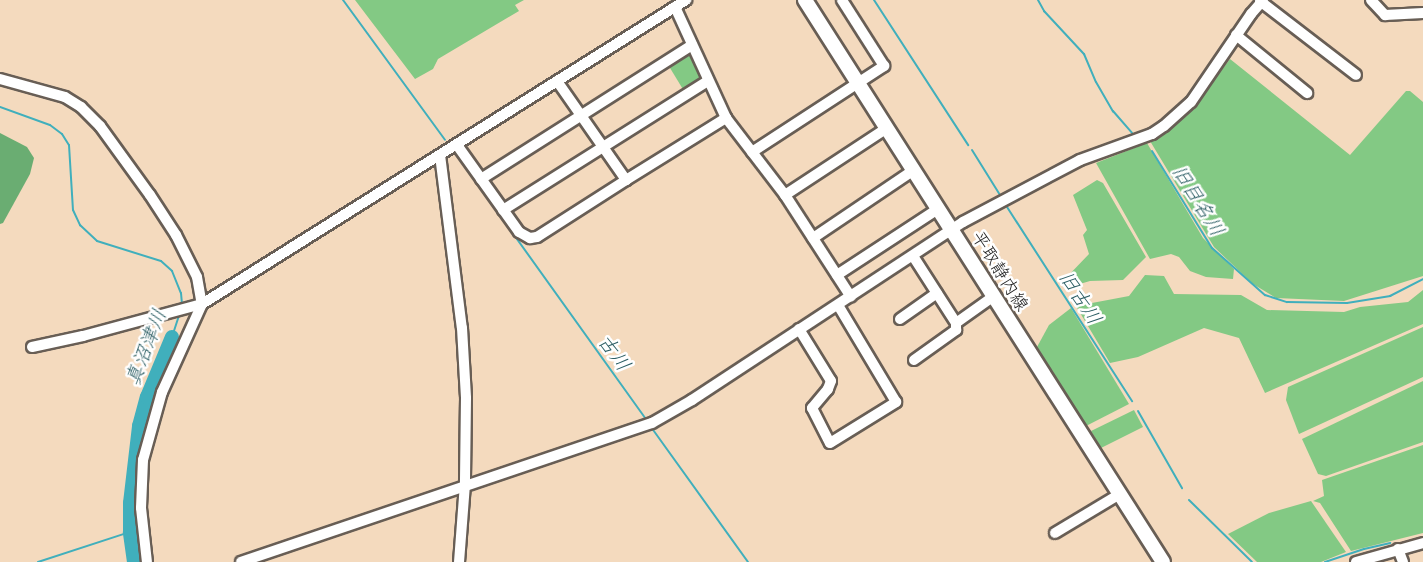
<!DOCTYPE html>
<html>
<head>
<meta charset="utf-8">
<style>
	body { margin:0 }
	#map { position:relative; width:1423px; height:562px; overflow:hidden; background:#f4dabe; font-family:"Patrick Hand","Klee One",sans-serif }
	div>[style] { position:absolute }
	.green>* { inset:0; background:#83c984 }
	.forest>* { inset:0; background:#6aad72 }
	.stream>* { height:2px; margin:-1px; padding:0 1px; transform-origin:1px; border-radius:1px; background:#40afbc }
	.river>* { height:14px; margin:-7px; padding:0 7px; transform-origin:7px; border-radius:7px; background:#40afbc }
	.roads { filter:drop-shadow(2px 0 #685e55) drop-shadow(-2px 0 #685e55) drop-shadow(0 2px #685e55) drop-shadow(0 -2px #685e55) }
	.minor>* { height:10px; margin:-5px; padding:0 5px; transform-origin:5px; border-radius:5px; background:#fff }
	.major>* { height:14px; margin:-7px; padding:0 7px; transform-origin:7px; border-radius:7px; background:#fff }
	span { translate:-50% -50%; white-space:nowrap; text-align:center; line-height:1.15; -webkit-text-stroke:5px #fff; paint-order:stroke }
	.street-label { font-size:18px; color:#1c1c1c }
	.water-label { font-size:20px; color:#2c5e64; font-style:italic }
</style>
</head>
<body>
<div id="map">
	<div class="green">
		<i style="clip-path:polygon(355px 0,524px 0,515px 5px,519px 11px,438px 59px,433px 69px,415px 79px)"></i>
		<i style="clip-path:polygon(688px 50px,692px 52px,702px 77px,702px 80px,684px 91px,667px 63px)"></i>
		<i style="clip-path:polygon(1230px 59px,1350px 155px,1406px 91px,1410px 91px,1423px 102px,1423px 276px,1344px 301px,1276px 298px,1253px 284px,1214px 247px,1150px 141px,1187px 115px)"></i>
		<i style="clip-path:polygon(1147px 143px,1203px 238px,1234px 269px,1233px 279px,1206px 277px,1190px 271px,1179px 257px,1171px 254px,1150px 259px,1096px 163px)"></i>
		<i style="clip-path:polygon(1097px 180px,1103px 183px,1146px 257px,1123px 280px,1090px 281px,1066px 288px,1064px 280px,1089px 254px,1083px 235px,1087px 230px,1073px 195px)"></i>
		<i style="clip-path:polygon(1145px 275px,1164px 276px,1174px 294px,1241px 295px,1267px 310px,1344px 312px,1360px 307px,1408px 302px,1423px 290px,1423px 324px,1265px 393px,1239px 338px,1204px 328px,1138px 357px,1110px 363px,1076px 306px,1129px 296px)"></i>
		<i style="clip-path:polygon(1071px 308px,1129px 404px,1086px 426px,1037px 347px,1049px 325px)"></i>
		<i style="clip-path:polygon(1423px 327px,1423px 377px,1299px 434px,1286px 400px,1288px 387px)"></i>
		<i style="clip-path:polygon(1423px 381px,1423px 442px,1326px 476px,1318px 474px,1302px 439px)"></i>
		<i style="clip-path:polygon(1134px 410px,1143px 427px,1101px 448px,1091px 431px)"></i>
		<i style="clip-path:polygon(1423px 445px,1423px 533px,1351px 551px,1320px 503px,1313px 501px,1324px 496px,1322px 480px)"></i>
		<i style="clip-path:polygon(1311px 501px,1346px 552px,1321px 562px,1257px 562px,1228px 534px,1269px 513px)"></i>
	</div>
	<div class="forest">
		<i style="clip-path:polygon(0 133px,27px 147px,34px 158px,30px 174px,3px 223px,0 224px)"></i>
	</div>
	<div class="stream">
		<i style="left:343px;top:0;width:173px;rotate:53.9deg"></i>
		<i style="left:874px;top:0;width:173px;rotate:57deg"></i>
		<i style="left:1038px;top:0;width:13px;rotate:61deg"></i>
		<i style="left:1044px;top:11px;width:59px;rotate:47.1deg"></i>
		<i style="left:1084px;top:54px;width:30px;rotate:67deg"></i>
		<i style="left:1096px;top:82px;width:34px;rotate:60deg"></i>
		<i style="left:1113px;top:111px;width:29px;rotate:49deg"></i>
		<i style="left:0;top:107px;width:53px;rotate:19.8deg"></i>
		<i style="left:50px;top:125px;width:15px;rotate:37deg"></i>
		<i style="left:62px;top:134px;width:13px;rotate:58deg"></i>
		<i style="left:69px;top:145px;width:65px;rotate:86.5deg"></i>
		<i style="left:73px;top:210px;width:17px;rotate:65deg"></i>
		<i style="left:80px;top:225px;width:23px;rotate:43deg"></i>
		<i style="left:97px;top:241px;width:67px;rotate:17.4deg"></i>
		<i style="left:161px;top:261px;width:15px;rotate:42deg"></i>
		<i style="left:172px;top:271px;width:24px;rotate:68deg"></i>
		<i style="left:181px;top:293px;width:11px;rotate:85deg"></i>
		<i style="left:972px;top:150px;width:53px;rotate:58.1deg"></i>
		<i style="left:1152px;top:151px;width:114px;rotate:58.3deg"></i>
		<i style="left:1212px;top:248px;width:71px;rotate:41.6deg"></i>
		<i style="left:1265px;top:295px;width:23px;rotate:18deg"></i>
		<i style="left:1287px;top:302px;width:60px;rotate:1deg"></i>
		<i style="left:1347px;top:303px;width:44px;rotate:-9.2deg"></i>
		<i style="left:1390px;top:296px;width:37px;rotate:-27deg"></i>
		<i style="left:459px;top:158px;width:325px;rotate:54.4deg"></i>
		<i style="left:1007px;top:207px;width:231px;rotate:57.2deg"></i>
		<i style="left:172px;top:337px;width:25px;rotate:-72deg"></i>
		<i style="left:1138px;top:411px;width:89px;rotate:60.3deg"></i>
		<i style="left:651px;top:427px;width:166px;rotate:54.3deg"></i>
		<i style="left:1189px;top:500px;width:88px;rotate:44.5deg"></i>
		<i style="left:1395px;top:557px;width:5px;rotate:68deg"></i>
		<i style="left:38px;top:562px;width:97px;rotate:-18.1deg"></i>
		<i style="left:1325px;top:562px;width:41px;rotate:-18.4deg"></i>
		<i style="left:1364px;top:549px;width:27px;rotate:-13deg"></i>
	</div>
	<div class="river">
		<i style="left:134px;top:562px;width:30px;rotate:-98deg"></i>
		<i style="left:130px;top:532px;width:29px;rotate:-90deg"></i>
		<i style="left:130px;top:503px;width:78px;rotate:-83.3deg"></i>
		<i style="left:139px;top:426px;width:30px;rotate:-75deg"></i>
		<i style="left:147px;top:397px;width:65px;rotate:-67.4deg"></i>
	</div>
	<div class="roads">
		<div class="minor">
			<i style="left:1371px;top:0;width:21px;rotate:47deg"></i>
			<i style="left:1385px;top:15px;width:38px;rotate:-3deg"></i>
			<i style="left:1260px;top:1px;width:121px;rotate:37.6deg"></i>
			<i style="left:675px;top:7px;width:122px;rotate:65.3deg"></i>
			<i style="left:726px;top:118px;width:97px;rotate:52.5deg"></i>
			<i style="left:785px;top:195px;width:121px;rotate:57.1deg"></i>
			<i style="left:1236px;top:35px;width:92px;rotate:39.2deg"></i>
			<i style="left:0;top:79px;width:67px;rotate:15.5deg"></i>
			<i style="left:65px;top:97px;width:19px;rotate:32deg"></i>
			<i style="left:81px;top:107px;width:27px;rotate:45deg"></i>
			<i style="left:100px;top:126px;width:85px;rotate:54.1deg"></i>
			<i style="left:150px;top:195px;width:48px;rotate:57deg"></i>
			<i style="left:176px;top:235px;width:47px;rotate:63.4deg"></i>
			<i style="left:197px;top:277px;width:27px;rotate:80deg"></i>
			<i style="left:202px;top:304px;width:97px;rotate:114.4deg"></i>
			<i style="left:162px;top:392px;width:71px;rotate:105.6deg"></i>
			<i style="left:143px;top:460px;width:48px;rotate:92.4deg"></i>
			<i style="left:141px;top:508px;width:54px;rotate:83.7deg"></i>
			<i style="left:557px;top:81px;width:121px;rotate:55.1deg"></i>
			<i style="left:626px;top:180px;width:118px;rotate:-31.8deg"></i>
			<i style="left:457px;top:145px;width:107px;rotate:54.5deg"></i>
			<i style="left:519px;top:232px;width:13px;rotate:29deg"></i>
			<i style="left:530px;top:238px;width:7px;rotate:-8deg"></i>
			<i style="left:537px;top:237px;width:106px;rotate:-32.6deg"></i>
			<i style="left:752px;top:152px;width:158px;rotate:-33.1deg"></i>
			<i style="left:884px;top:66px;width:78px;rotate:-122.5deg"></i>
			<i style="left:440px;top:155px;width:174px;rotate:82.8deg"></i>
			<i style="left:462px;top:328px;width:70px;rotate:86.7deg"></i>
			<i style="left:466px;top:398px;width:86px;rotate:90.7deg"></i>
			<i style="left:465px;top:484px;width:78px;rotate:94.4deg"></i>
			<i style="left:481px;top:179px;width:250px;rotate:-32.4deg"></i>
			<i style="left:785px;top:195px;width:122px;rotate:-33.3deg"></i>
			<i style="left:503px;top:210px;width:242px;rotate:-32.2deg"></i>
			<i style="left:813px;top:238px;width:122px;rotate:-34deg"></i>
			<i style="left:913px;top:256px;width:80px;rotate:57.3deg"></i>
			<i style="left:837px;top:275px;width:121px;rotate:-33.2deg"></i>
			<i style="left:900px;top:319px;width:45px;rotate:-35.1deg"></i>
			<i style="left:799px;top:329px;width:61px;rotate:58.4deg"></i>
			<i style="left:831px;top:381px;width:9px;rotate:111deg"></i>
			<i style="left:828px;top:389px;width:25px;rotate:130deg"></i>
			<i style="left:812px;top:408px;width:39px;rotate:63deg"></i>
			<i style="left:830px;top:443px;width:78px;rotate:-31.8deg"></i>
			<i style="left:896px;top:402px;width:113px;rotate:-120.9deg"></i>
			<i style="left:32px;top:347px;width:52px;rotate:-12.2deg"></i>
			<i style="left:83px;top:336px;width:123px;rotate:-15.1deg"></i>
			<i style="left:202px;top:304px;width:572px;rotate:-32.13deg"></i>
			<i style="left:914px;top:360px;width:52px;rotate:-35.5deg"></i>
			<i style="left:956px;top:330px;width:7px;rotate:-90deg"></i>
			<i style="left:956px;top:323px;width:47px;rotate:-35.4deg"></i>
			<i style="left:1055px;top:533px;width:76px;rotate:-31deg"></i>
			<i style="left:1398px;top:549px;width:14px;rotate:69deg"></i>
			<i style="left:241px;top:562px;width:434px;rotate:-18.7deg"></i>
			<i style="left:652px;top:423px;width:46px;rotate:-29.9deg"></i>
			<i style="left:692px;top:400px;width:324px;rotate:-33.3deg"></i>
			<i style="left:963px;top:222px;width:132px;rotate:-27.9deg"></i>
			<i style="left:1080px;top:160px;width:77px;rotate:-19.9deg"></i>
			<i style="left:1152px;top:134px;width:14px;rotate:-34deg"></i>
			<i style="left:1164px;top:126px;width:36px;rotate:-42deg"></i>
			<i style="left:1191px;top:102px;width:107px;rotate:-55.7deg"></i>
			<i style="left:1251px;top:14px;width:18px;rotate:-49deg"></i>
			<i style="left:1356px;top:562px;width:70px;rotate:-15.8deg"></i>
		</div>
		<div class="major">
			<i style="left:805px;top:0;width:666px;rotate:57.5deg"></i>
		</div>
	</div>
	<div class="street-label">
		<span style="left:1000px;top:271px;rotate:58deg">平取静内線</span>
	</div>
	<div class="water-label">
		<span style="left:1199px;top:200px;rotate:58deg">旧目名川</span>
		<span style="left:1081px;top:297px;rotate:57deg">旧古川</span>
		<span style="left:145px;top:347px;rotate:-69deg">真沼津川</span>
		<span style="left:615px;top:352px;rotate:54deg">古川</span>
	</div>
</div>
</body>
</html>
